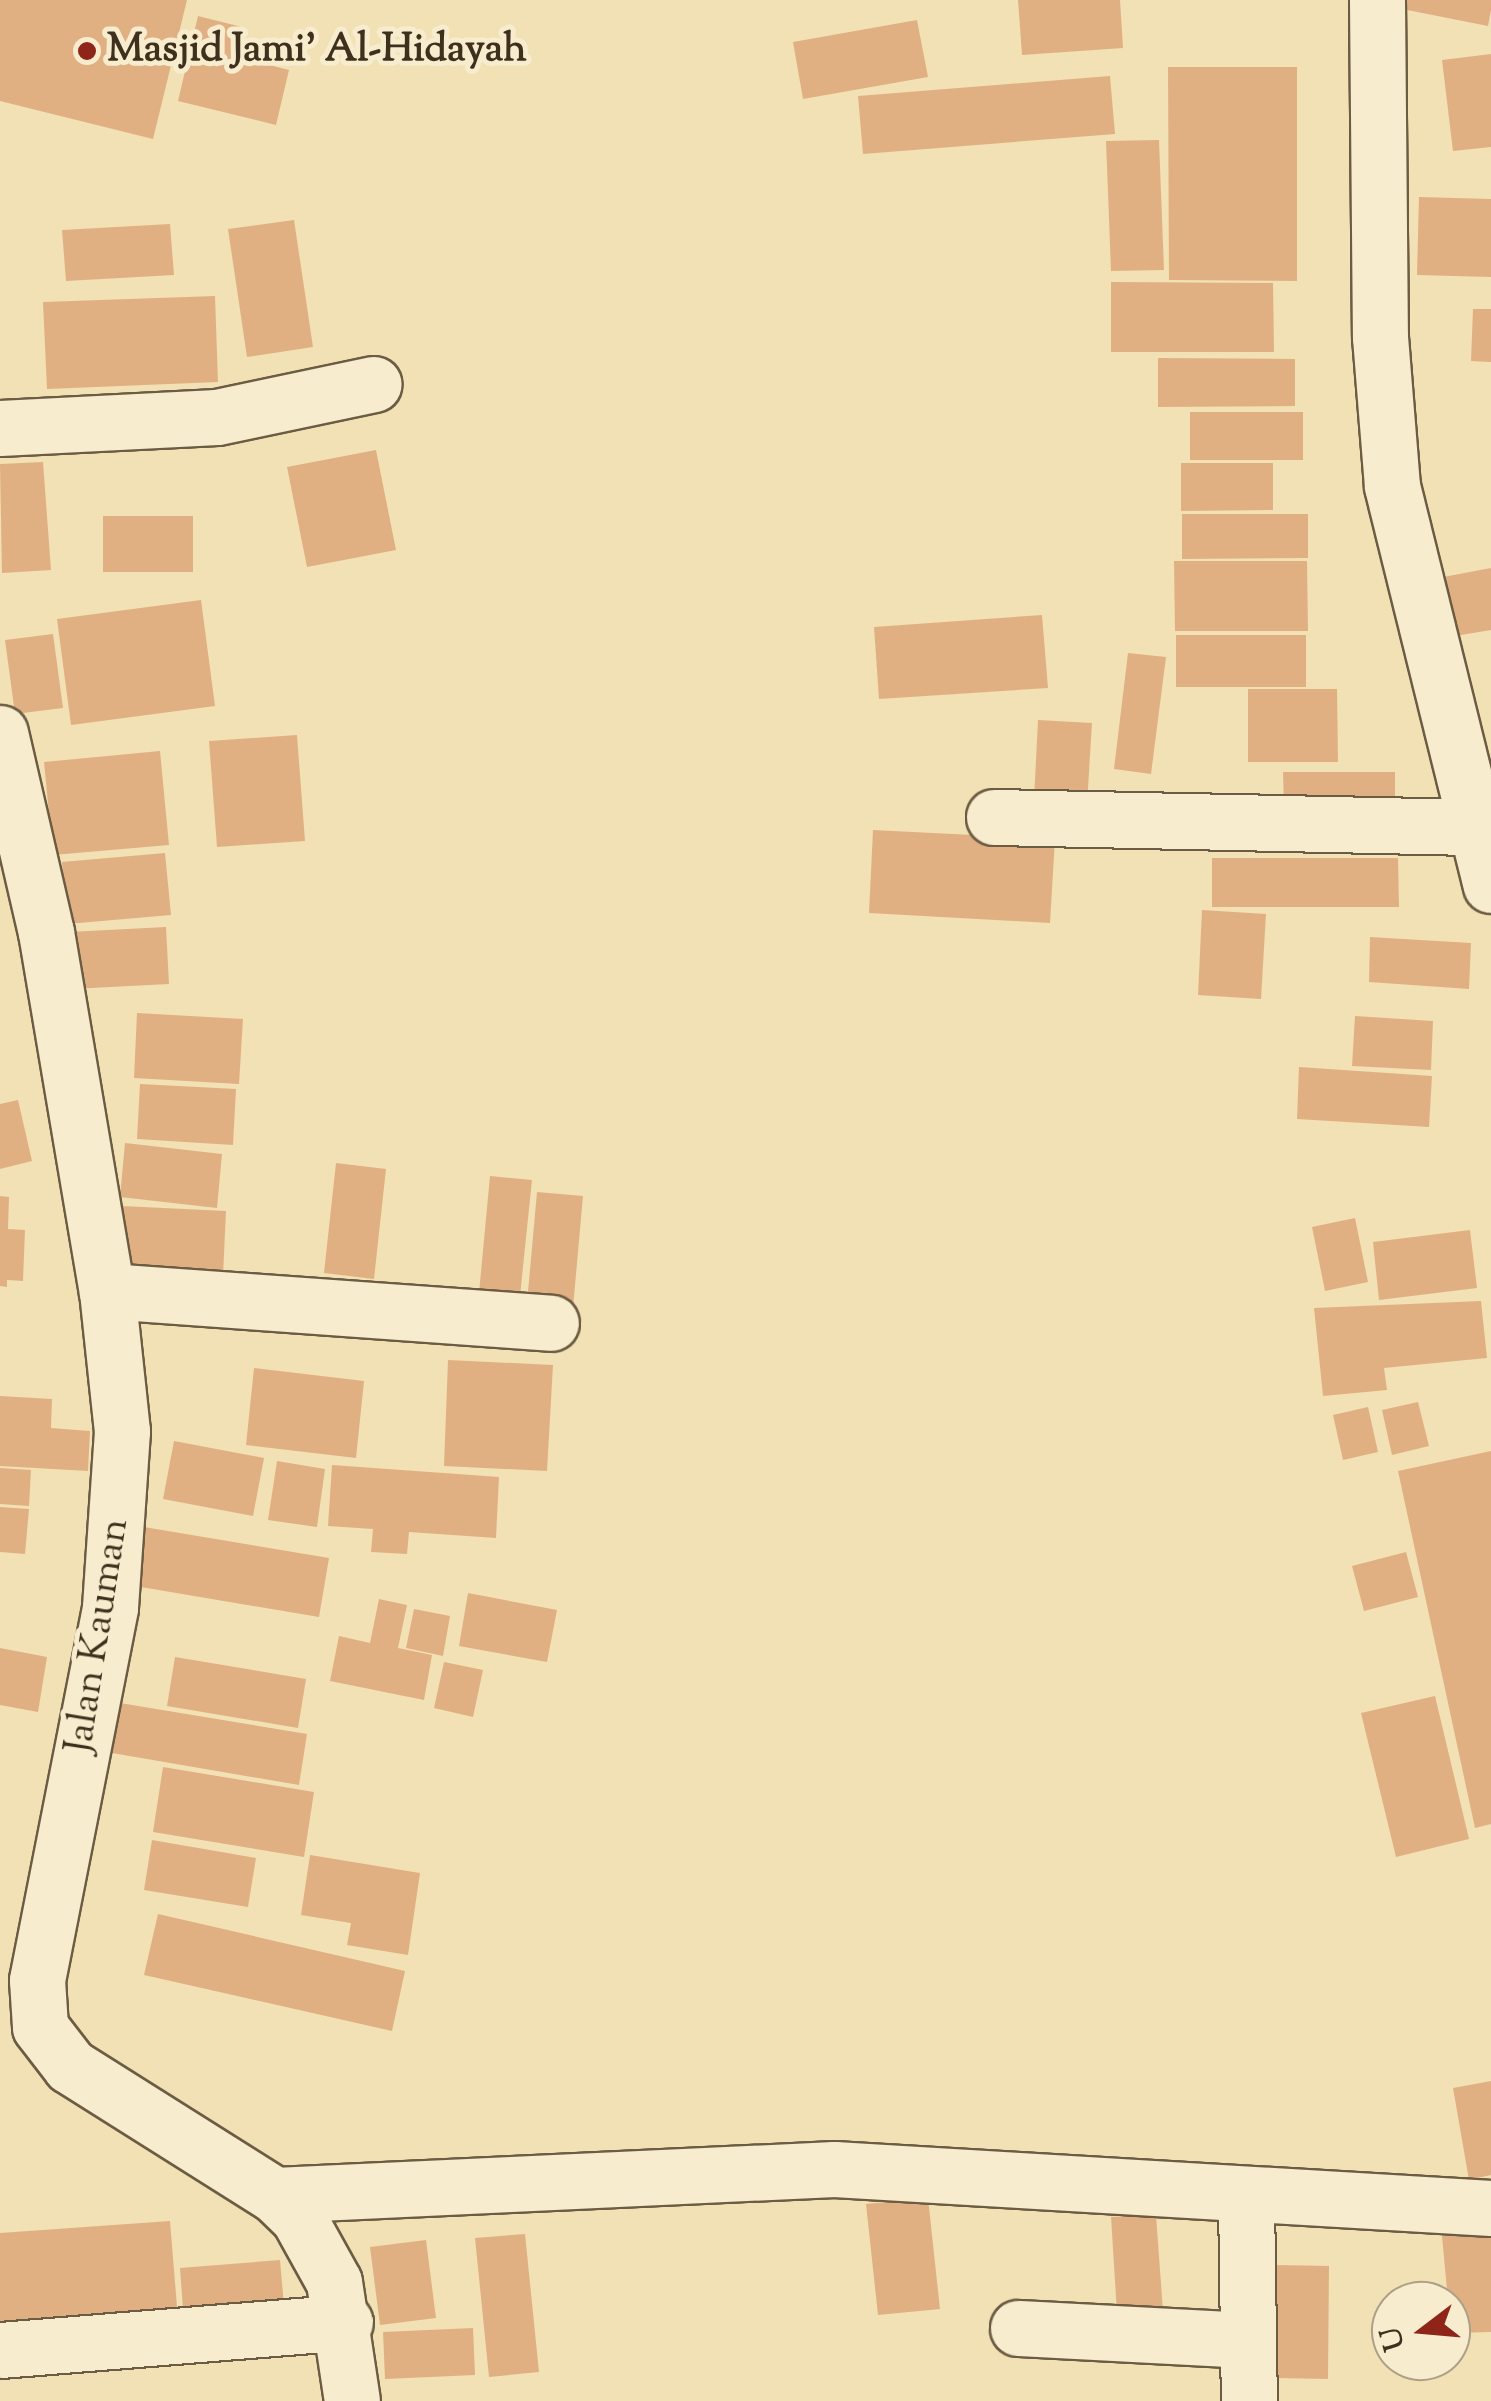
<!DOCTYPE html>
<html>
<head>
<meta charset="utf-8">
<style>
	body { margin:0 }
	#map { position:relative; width:1491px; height:2401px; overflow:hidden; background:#f2e1b4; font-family:"Sorts Mill Goudy",serif }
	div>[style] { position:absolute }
	.building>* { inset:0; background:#e1b082 }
	.roads { filter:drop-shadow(2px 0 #6c5c43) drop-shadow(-2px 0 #6c5c43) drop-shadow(0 2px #6c5c43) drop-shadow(0 -2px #6c5c43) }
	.street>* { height:55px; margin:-27.5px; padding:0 27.5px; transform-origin:27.5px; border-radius:27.5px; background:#f7ecce }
	.dots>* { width:28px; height:28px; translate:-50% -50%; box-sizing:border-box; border:5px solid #f7ecce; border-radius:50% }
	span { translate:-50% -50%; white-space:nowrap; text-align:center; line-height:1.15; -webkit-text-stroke:10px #f7ecce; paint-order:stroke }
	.poi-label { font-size:40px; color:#3f2f1d; font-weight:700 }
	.left { translate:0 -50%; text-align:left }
	.street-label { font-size:40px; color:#3f2f1d }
	.north { position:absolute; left:1371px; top:2281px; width:100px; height:100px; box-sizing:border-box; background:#f7ecce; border:2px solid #ada087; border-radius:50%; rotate:254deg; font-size:28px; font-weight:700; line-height:40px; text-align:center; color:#3f2f1d }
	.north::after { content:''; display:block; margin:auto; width:35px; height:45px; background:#8f2418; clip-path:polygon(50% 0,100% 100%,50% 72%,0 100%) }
</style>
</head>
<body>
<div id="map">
	<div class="building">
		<i style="clip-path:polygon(0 0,187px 0,153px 139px,0 101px)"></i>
		<i style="clip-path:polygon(1018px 0,1120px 0,1123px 48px,1022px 55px)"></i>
		<i style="clip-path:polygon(1393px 0,1491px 0,1491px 10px,1488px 26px,1392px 7px)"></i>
		<i style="clip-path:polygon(198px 16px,246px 28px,239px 57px,289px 70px,276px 125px,178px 101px)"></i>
		<i style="clip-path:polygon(917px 20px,928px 77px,803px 99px,793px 42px)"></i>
		<i style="clip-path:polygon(1491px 54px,1491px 147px,1453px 151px,1442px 60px)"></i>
		<i style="clip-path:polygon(1168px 67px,1297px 67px,1297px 281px,1169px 280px)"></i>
		<i style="clip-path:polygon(1110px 76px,1115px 134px,863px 154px,858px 96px)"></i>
		<i style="clip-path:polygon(1159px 140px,1164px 270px,1111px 271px,1106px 141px)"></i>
		<i style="clip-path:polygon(1419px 197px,1491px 199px,1491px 277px,1417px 275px)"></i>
		<i style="clip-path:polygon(294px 220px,313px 347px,247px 357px,228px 229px)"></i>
		<i style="clip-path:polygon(170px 224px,174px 275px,66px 281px,62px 230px)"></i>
		<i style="clip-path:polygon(1111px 282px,1273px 283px,1274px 352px,1111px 352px)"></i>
		<i style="clip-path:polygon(215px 296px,218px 382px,47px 389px,43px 302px)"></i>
		<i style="clip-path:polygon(1473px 309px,1491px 309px,1491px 362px,1471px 361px)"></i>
		<i style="clip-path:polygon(1158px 358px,1295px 359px,1295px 406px,1158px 407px)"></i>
		<i style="clip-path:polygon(1190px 412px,1303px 412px,1303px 460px,1190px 460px)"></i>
		<i style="clip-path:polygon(376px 450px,396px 550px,307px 567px,287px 467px)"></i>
		<i style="clip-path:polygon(43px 462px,51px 570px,2px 573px,0 464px)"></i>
		<i style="clip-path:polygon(1181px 463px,1273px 463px,1273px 510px,1181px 511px)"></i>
		<i style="clip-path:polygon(1182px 514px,1308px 514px,1308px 558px,1182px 559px)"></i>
		<i style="clip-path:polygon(103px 516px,193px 516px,193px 572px,103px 572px)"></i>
		<i style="clip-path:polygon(1174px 561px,1307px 561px,1308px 631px,1175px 631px)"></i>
		<i style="clip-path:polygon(1491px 568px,1491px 630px,1449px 637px,1438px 578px)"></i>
		<i style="clip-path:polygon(201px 600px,215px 706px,71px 725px,57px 619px)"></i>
		<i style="clip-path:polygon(1042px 615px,1048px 688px,879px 699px,874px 627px)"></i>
		<i style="clip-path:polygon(53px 634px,63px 708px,15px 714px,5px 640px)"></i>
		<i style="clip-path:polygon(1176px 635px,1306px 635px,1306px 687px,1176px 687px)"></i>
		<i style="clip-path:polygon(1128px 653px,1166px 657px,1151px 774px,1114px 769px)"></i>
		<i style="clip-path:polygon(1248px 689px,1337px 689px,1338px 762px,1248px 762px)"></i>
		<i style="clip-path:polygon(1038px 720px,1092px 723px,1087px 804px,1034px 800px)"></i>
		<i style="clip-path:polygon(297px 735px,305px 841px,217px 847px,209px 741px)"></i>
		<i style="clip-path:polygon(160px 751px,169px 845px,53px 855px,44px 762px)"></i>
		<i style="clip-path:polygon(1283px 772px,1395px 772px,1395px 807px,1284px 808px)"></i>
		<i style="clip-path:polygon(873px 830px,1055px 839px,1050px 923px,869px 913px)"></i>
		<i style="clip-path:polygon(165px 853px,171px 915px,67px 924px,62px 862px)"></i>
		<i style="clip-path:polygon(1212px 858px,1398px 858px,1399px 907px,1212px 907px)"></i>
		<i style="clip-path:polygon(1202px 910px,1266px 914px,1261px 999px,1198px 995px)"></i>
		<i style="clip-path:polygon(166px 927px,169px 984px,72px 989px,69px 932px)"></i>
		<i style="clip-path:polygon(1370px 937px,1471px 943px,1469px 989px,1369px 982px)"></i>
		<i style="clip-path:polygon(137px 1013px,243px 1019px,239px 1084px,134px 1078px)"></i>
		<i style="clip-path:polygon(1355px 1016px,1433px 1021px,1431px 1070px,1352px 1066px)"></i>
		<i style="clip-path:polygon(1299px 1067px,1432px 1076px,1429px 1127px,1297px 1119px)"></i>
		<i style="clip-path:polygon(140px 1084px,236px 1089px,233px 1145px,137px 1139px)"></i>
		<i style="clip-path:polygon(18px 1100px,32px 1161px,0 1169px,0 1104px)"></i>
		<i style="clip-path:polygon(125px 1143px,222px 1154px,217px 1208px,120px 1197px)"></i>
		<i style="clip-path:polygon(336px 1163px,386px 1169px,374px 1279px,324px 1273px)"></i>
		<i style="clip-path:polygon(490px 1176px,532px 1180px,520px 1296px,479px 1293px)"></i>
		<i style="clip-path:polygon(537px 1192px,583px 1196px,573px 1308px,527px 1303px)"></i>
		<i style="clip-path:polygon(0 1196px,9px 1197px,8px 1229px,25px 1230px,23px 1281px,7px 1280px,7px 1287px,0 1286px)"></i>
		<i style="clip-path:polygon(122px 1206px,226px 1211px,223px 1276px,119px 1270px)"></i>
		<i style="clip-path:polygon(1355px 1218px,1368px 1282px,1325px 1291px,1312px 1227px)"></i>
		<i style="clip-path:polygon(1470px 1230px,1477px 1288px,1379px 1300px,1373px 1242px)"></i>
		<i style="clip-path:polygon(1481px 1301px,1487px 1358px,1384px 1368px,1387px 1390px,1323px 1396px,1314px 1308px)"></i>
		<i style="clip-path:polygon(448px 1360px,553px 1365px,547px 1471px,444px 1466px)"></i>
		<i style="clip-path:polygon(254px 1368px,364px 1381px,356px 1458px,246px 1445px)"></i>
		<i style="clip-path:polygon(0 1396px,52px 1399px,51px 1428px,90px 1431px,88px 1471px,0 1466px)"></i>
		<i style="clip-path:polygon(1418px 1402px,1429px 1446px,1392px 1455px,1382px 1410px)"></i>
		<i style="clip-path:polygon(1368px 1407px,1378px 1452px,1343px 1460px,1333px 1415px)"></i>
		<i style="clip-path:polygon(174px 1441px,264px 1458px,253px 1516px,163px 1499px)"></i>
		<i style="clip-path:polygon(1491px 1451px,1491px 1824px,1475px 1828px,1398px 1471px)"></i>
		<i style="clip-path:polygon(277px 1461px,325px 1469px,317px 1527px,268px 1520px)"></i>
		<i style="clip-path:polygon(332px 1465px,499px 1477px,496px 1538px,409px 1532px,407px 1554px,371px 1552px,373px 1529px,328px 1526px)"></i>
		<i style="clip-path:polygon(0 1468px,31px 1470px,29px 1506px,0 1504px)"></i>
		<i style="clip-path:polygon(0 1507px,29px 1509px,25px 1554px,0 1552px)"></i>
		<i style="clip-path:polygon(138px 1526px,329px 1558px,319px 1617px,129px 1585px)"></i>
		<i style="clip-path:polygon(1406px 1552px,1418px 1597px,1364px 1611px,1352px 1566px)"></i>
		<i style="clip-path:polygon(468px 1593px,557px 1610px,547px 1662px,459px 1646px)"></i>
		<i style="clip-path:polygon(379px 1599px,407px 1605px,398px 1648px,432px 1655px,424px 1700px,330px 1681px,339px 1636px,370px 1643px)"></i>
		<i style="clip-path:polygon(414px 1609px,450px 1616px,443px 1656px,406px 1648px)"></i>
		<i style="clip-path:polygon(0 1648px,47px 1657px,38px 1712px,0 1705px)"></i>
		<i style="clip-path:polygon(175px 1657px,306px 1679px,298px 1728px,167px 1706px)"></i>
		<i style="clip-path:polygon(444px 1662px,483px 1670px,473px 1717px,434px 1708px)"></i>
		<i style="clip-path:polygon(1435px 1696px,1469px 1839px,1396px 1857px,1361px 1713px)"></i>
		<i style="clip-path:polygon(120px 1703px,307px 1734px,299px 1785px,112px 1753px)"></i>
		<i style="clip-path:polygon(163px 1767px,314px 1792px,304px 1857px,153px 1832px)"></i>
		<i style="clip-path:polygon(152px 1840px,256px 1858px,248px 1907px,144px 1890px)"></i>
		<i style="clip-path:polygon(310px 1855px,420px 1873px,408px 1955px,347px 1945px,351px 1923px,301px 1915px)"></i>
		<i style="clip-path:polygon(158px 1914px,405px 1971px,392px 2031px,144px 1975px)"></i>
		<i style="clip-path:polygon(1491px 2081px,1491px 2175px,1469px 2180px,1453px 2088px)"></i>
		<i style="clip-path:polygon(928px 2198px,940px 2309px,878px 2315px,866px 2204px)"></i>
		<i style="clip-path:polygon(1156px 2215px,1163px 2311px,1117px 2313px,1111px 2217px)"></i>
		<i style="clip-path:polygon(170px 2221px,178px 2319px,0 2332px,0 2233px)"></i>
		<i style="clip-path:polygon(525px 2234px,539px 2372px,489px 2377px,475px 2238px)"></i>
		<i style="clip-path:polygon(1491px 2235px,1491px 2332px,1451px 2333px,1442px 2236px)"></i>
		<i style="clip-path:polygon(426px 2240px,436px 2318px,380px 2325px,370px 2247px)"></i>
		<i style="clip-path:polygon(280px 2260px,285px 2317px,184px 2324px,180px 2268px)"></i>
		<i style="clip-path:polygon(1275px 2265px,1329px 2266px,1328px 2379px,1273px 2378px)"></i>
		<i style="clip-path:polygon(473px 2328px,475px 2375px,385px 2379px,383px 2332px)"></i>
	</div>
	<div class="roads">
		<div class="street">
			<i style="left:1377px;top:0;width:337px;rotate:89.5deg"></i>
			<i style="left:1380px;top:337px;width:149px;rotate:85.4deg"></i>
			<i style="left:1392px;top:486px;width:411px;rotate:76.1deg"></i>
			<i style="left:0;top:428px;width:217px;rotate:-2.9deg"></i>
			<i style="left:217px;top:417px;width:160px;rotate:-11.9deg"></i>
			<i style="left:0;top:733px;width:204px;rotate:77deg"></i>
			<i style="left:46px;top:932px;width:364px;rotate:80.4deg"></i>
			<i style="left:107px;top:1291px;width:141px;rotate:83.9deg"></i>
			<i style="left:122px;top:1431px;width:177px;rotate:93.9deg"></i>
			<i style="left:110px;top:1608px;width:379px;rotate:101.1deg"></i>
			<i style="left:37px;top:1980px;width:47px;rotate:86.3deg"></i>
			<i style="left:40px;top:2027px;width:49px;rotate:52.4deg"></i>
			<i style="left:70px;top:2066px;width:242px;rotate:32.2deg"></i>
			<i style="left:275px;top:2195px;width:32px;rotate:44deg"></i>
			<i style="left:298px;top:2217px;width:74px;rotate:61deg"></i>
			<i style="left:334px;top:2282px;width:120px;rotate:81.4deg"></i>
			<i style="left:994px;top:817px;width:482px;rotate:1.2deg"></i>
			<i style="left:107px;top:1291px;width:445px;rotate:4.1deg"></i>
			<i style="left:275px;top:2195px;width:560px;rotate:-2.66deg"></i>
			<i style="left:834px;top:2169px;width:658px;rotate:3.4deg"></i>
			<i style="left:1246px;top:2197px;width:204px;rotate:89.2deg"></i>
			<i style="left:1018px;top:2328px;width:226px;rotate:3deg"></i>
			<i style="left:0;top:2350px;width:346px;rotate:-4.6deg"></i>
		</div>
	</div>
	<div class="dots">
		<i style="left:87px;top:51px;background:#8f2418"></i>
	</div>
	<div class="poi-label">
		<span class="left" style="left:107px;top:51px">Masjid Jami' Al-Hidayah</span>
	</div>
	<div class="street-label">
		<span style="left:99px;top:1636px;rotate:-81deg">Jalan Kauman</span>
	</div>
	<div class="north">U</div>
</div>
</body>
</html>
